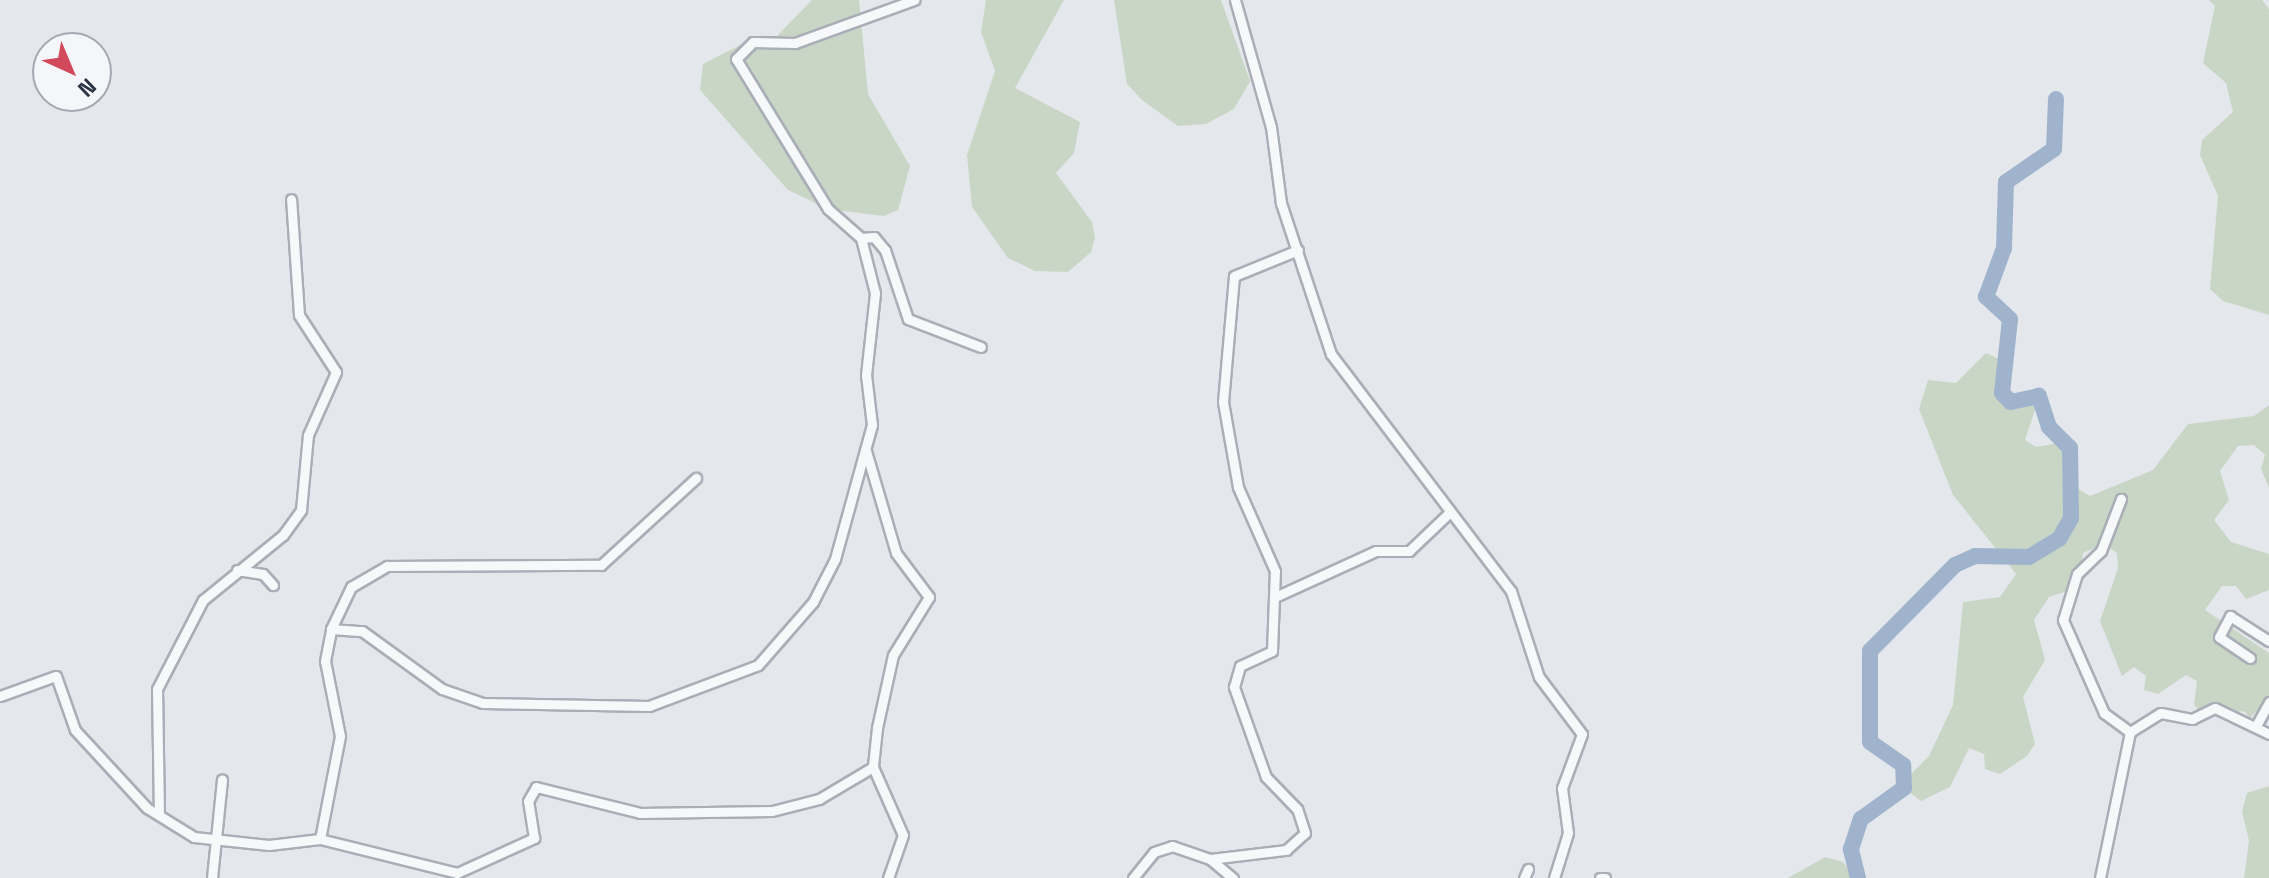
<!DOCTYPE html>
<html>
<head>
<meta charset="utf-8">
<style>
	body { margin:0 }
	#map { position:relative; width:2269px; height:878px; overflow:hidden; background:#e4e7ec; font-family:"Space Grotesk",sans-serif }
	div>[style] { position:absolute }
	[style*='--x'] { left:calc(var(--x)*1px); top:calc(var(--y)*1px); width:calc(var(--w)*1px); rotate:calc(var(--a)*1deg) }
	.green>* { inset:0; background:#c9d6c5 }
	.river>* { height:16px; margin:-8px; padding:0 8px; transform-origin:8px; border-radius:8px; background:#9fb4cc }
	.roads { filter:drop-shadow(2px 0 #a9aeb7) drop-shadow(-2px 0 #a9aeb7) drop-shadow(0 2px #a9aeb7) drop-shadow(0 -2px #a9aeb7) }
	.minor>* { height:9px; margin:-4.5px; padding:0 4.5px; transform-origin:4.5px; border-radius:4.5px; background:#f7f8fa }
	span { translate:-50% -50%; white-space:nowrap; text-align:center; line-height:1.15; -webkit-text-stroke:6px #f4f6f9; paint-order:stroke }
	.north { position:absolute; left:32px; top:32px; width:80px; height:80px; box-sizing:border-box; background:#f4f6f9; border:2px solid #a4a8b1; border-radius:50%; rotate:136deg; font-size:22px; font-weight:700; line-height:32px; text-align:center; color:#2b3445 }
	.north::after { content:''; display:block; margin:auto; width:28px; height:36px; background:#d1495b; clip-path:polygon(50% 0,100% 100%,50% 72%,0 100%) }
</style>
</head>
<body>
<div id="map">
	<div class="green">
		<div style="clip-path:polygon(812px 0,859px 0,868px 94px,910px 166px,898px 210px,884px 216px,828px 209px,788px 190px,700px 90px,703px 64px,746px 42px,777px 36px)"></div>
		<div style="clip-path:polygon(986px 0,1064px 0,1015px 88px,1080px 122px,1074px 153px,1056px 173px,1092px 222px,1095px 238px,1091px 252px,1068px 272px,1035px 271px,1008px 258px,972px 207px,967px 155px,995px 71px,981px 32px)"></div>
		<div style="clip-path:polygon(1114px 0,1221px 0,1250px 81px,1234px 109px,1206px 124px,1178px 126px,1142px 100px,1127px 84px)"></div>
		<div style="clip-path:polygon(2209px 0,2262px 0,2269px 9px,2269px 315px,2223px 301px,2210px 289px,2218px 196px,2200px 155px,2202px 140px,2233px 112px,2226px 83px,2203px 63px,2215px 6px)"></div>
		<div style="clip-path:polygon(1986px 353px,1999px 359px,1995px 387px,2011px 410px,2038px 401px,2025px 440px,2036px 447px,2063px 442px,2068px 483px,2090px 496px,2153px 470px,2188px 424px,2254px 416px,2269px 405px,2269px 488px,2261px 469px,2265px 455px,2254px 445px,2238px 446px,2220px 471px,2229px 500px,2214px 520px,2231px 542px,2269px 554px,2269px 590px,2246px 599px,2236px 586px,2222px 586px,2205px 610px,2269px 653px,2269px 697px,2250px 718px,2244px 711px,2204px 716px,2194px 705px,2197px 681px,2186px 675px,2158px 694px,2144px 690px,2146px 676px,2134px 667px,2122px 676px,2100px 621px,2118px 568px,2117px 553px,2104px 544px,2083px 553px,2080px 587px,2049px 597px,2034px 620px,2045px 660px,2023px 697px,2035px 744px,2027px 756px,2000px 774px,1985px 769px,1984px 754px,1969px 748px,1950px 787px,1921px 801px,1909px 792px,1909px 776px,1929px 756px,1953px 705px,1963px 602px,2000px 597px,2016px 574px,1953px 495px,1919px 409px,1928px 380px,1956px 383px)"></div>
		<div style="clip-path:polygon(2269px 786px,2269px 878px,2244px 878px,2249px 841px,2242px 811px,2247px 793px)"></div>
		<div style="clip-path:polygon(1825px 857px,1843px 862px,1854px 878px,1788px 878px)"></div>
	</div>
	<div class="river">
		<div style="--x:1858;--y:878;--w:30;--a:-104"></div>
		<div style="--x:1851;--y:849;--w:32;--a:-72"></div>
		<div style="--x:1861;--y:819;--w:53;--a:-35.8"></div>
		<div style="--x:1904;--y:788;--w:23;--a:-92"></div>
		<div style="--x:1903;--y:765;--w:40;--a:-145.1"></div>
		<div style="--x:1870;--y:742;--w:91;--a:-90"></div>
		<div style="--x:1870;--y:651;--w:121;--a:-45.3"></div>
		<div style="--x:1955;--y:565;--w:22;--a:-24"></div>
		<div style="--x:1975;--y:556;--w:54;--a:1.1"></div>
		<div style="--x:2029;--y:557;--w:35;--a:-31"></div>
		<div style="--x:2059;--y:539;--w:24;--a:-60"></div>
		<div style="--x:2071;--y:518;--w:70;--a:-90.8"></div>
		<div style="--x:2070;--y:448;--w:30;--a:-135"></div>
		<div style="--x:2049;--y:427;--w:33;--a:-108"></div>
		<div style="--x:2039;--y:396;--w:29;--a:168"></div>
		<div style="--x:2011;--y:402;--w:13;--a:-135"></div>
		<div style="--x:2002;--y:393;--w:74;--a:-83.8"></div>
		<div style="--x:2010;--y:319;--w:33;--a:-137"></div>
		<div style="--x:1986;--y:297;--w:52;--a:-69.8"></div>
		<div style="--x:2004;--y:248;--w:66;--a:-88.3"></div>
		<div style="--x:2006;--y:182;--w:58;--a:-34.5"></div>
		<div style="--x:2054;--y:149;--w:50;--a:-87.7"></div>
	</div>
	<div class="roads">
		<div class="minor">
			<div style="--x:1235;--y:0;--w:132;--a:74.2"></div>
			<div style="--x:1271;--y:127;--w:77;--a:82.5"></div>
			<div style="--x:1281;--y:203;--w:159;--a:71.7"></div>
			<div style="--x:1331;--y:354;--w:298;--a:52.8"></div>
			<div style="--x:1511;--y:591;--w:90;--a:72"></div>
			<div style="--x:1539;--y:677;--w:71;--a:53"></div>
			<div style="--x:1582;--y:734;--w:58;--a:110.3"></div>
			<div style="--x:1562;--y:788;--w:45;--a:82.4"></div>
			<div style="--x:1568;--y:833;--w:47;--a:107.3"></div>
			<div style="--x:861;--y:238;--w:13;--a:-4"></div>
			<div style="--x:874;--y:237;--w:17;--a:50"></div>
			<div style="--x:885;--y:250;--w:73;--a:71.6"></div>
			<div style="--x:908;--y:319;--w:78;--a:21"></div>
			<div style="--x:866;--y:451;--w:106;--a:73.6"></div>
			<div style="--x:896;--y:553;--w:55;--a:53.1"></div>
			<div style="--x:929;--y:597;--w:68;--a:121.8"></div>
			<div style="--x:893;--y:655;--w:75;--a:102.4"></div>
			<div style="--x:877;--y:728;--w:39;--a:96"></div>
			<div style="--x:873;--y:767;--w:74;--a:66.2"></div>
			<div style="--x:903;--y:835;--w:46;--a:109.2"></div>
			<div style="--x:237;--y:570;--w:26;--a:9"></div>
			<div style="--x:263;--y:574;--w:15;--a:48"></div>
			<div style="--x:1275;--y:597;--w:111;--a:-24.5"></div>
			<div style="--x:1376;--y:551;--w:33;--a:0"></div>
			<div style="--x:1409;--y:551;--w:54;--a:-43.5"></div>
			<div style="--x:331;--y:629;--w:47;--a:-64.5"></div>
			<div style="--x:351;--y:587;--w:42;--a:-30.3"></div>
			<div style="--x:387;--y:566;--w:214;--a:-0.3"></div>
			<div style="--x:601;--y:565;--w:129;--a:-42.5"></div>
			<div style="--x:2250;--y:658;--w:37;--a:-146"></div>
			<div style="--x:2219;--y:637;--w:24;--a:-62"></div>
			<div style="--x:2230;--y:616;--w:46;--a:32.7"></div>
			<div style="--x:0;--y:696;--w:59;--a:-19.7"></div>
			<div style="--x:56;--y:676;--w:57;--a:70.6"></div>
			<div style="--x:75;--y:730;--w:106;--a:47.3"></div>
			<div style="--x:147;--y:808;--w:55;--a:31.7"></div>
			<div style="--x:194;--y:837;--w:75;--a:6.1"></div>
			<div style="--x:269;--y:845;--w:51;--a:-6.7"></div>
			<div style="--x:320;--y:839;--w:105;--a:-79"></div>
			<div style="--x:340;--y:736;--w:76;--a:-101.3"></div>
			<div style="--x:325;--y:661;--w:33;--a:-79"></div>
			<div style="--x:331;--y:629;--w:31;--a:4"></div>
			<div style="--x:362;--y:631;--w:99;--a:35.9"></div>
			<div style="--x:442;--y:689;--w:43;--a:18.9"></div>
			<div style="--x:483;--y:703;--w:166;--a:1"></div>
			<div style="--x:649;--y:706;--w:116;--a:-20.6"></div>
			<div style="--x:758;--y:665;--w:84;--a:-48.9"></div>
			<div style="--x:813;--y:602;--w:48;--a:-62.9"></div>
			<div style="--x:835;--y:559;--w:139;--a:-74.6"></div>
			<div style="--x:872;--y:425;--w:50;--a:-96.8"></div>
			<div style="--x:866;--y:375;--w:82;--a:-83.7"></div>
			<div style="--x:875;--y:293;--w:57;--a:-104.3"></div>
			<div style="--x:861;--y:238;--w:44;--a:-138.7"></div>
			<div style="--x:828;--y:209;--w:176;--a:-121.5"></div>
			<div style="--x:736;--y:59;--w:24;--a:-45"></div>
			<div style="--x:753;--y:42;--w:42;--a:1.4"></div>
			<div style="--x:795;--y:43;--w:127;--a:-19.9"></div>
			<div style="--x:2257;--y:724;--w:25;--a:-61"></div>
			<div style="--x:2130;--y:732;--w:36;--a:-32"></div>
			<div style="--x:2161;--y:713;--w:32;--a:11"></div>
			<div style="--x:2192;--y:719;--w:25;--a:-26"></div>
			<div style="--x:2215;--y:708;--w:60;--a:25.7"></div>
			<div style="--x:159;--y:815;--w:126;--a:-90.9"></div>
			<div style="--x:157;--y:689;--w:100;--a:-62.7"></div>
			<div style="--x:203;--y:600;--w:103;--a:-39.1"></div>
			<div style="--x:283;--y:535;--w:31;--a:-54"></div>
			<div style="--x:301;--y:510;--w:75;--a:-84.7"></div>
			<div style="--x:308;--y:435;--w:69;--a:-66"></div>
			<div style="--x:336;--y:372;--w:68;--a:-123"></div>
			<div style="--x:299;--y:315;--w:116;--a:-93.9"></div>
			<div style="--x:320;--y:839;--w:141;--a:13.9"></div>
			<div style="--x:457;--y:873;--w:85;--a:-24.4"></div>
			<div style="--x:534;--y:838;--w:37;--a:-99"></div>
			<div style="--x:528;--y:801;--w:16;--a:-60"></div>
			<div style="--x:536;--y:787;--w:107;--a:14"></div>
			<div style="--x:640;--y:813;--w:132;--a:-0.9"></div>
			<div style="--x:772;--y:811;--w:49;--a:-14.3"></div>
			<div style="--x:819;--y:799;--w:63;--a:-30.7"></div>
			<div style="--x:1210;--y:859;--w:77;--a:-6.8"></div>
			<div style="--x:1286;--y:850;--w:25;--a:-42"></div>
			<div style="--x:1305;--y:833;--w:25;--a:-108"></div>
			<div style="--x:1297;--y:809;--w:45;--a:-134.1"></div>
			<div style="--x:1266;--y:777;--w:96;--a:-109.6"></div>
			<div style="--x:1234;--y:687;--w:22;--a:-74"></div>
			<div style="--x:1240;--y:666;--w:35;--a:-25"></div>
			<div style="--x:1272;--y:651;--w:80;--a:-87.9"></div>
			<div style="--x:1275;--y:571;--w:92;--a:-113.8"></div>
			<div style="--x:1238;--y:487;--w:86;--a:-100"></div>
			<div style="--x:1223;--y:402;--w:126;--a:-85"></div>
			<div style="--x:1234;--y:276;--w:69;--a:-22.1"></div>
			<div style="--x:212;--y:878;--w:99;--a:-84.2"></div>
			<div style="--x:1133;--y:878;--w:33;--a:-51"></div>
			<div style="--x:1154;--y:852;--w:19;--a:-18"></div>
			<div style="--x:1172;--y:846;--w:40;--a:18.9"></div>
			<div style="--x:1210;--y:859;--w:30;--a:40"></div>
			<div style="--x:1524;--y:878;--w:10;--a:-66"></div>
			<div style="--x:1600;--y:878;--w:5;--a:0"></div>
			<div style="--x:2100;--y:878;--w:149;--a:-78.4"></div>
			<div style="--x:2130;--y:732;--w:32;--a:-144"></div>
			<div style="--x:2104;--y:713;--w:102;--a:-113.8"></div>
			<div style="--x:2063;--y:620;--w:48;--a:-73.1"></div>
			<div style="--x:2077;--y:574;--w:33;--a:-44"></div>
			<div style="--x:2101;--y:551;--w:56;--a:-69"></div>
		</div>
	</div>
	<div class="north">N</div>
</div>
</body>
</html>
